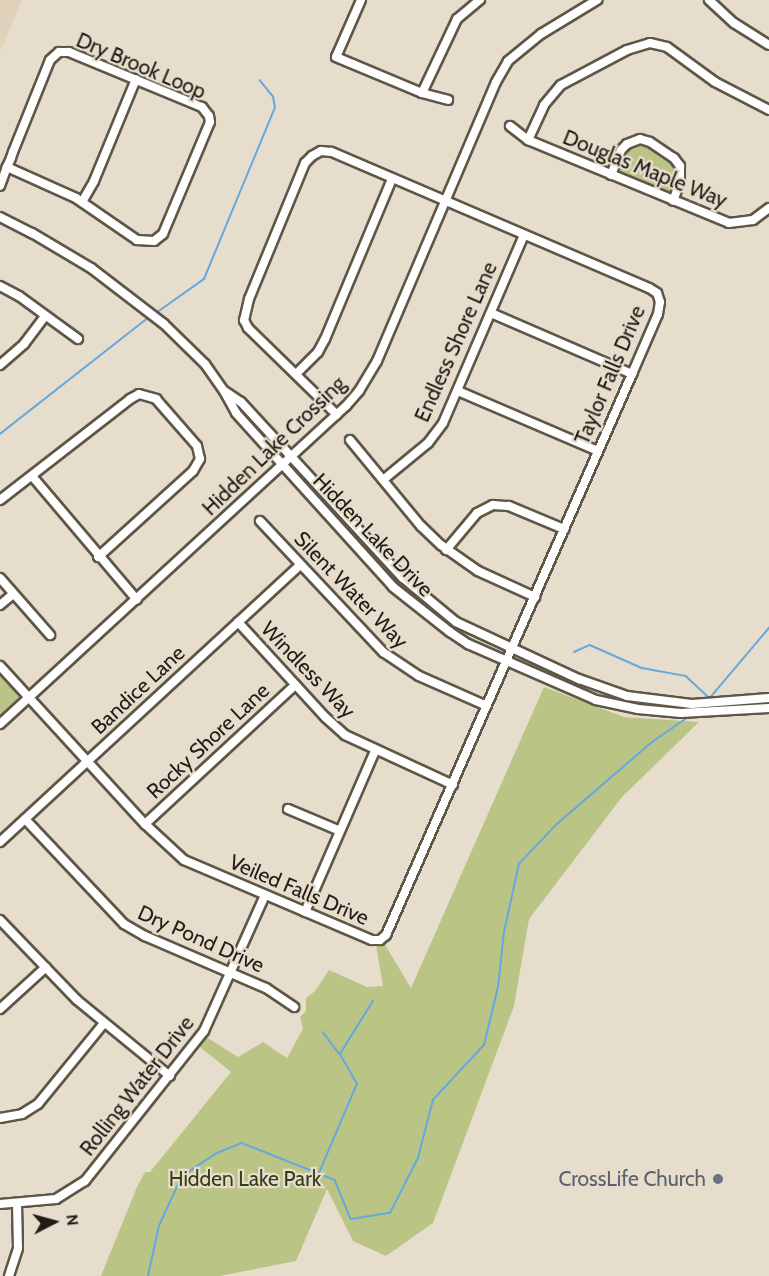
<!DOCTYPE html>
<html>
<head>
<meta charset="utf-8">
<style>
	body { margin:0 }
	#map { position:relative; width:769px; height:1276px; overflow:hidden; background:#e7ddcc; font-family:Cabin,sans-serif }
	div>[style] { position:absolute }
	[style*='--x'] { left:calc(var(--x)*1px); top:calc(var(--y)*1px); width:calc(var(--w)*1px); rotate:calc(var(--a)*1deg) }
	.built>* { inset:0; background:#e0d2bb }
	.green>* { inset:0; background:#bac585 }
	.stream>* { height:1.5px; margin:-0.75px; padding:0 0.75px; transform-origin:0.75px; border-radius:0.75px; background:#64a8df }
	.roads { filter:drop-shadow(2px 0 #5e5647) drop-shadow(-2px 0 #5e5647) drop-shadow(0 2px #5e5647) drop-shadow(0 -2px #5e5647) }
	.minor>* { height:8px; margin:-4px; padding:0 4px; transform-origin:4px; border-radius:4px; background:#fff }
	.dots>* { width:16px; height:16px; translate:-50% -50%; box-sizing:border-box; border:3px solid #e7ddcc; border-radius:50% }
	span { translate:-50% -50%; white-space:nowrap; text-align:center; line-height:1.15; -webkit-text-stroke:4.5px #e7ddcc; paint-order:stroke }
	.street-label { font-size:21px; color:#201c16 }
	.park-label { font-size:21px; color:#373c18 }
	.worship-label { font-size:21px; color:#5b616d }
	.right { translate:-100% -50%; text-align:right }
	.north { position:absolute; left:24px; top:1192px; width:60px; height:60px; -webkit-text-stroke:4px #e7ddcc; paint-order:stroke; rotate:84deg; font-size:16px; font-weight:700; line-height:24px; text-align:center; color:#201c16 }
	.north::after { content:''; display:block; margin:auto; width:21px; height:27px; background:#201c16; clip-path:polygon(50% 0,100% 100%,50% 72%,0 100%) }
</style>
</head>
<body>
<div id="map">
	<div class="built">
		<div style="clip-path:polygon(0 0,22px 0,0 52px)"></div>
	</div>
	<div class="green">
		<div style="clip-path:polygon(643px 143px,669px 161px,676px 169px,678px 178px,670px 194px,618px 173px,624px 153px,631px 146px)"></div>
		<div style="clip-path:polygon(0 674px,18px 693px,19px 700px,0 718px)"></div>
		<div style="clip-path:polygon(544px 687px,624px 717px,699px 722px,622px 797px,529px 919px,514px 1006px,433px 1223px,386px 1256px,353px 1241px,327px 1189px,296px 1261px,220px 1276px,101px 1276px,137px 1187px,145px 1172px,150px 1172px,231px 1072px,200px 1047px,206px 1037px,238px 1057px,263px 1042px,287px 1058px,303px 1029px,300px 1017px,306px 1011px,306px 998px,315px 991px,329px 970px,367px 987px,383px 986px,376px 945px,384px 943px,411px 988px)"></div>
	</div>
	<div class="stream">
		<div style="--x:156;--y:313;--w:59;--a:-35.3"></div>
		<div style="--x:204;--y:279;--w:185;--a:-67.5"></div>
		<div style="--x:275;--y:108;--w:11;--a:-100"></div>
		<div style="--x:273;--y:97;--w:21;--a:-129"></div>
		<div style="--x:0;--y:434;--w:189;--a:-38.1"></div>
		<div style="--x:574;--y:652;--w:17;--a:-24"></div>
		<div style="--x:590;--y:645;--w:57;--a:23.9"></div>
		<div style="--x:642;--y:668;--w:45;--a:10.3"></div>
		<div style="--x:686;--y:676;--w:33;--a:43"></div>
		<div style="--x:709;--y:699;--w:93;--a:-49.8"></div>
		<div style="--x:323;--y:1032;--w:26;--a:53"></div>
		<div style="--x:319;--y:1173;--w:97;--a:-66.9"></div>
		<div style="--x:357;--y:1084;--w:34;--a:-120"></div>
		<div style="--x:340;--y:1054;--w:62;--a:-58.1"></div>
		<div style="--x:148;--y:1276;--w:51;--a:-77.6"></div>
		<div style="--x:159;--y:1226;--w:55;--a:-65.3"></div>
		<div style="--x:182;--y:1176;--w:42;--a:-33.3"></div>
		<div style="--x:217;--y:1153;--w:27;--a:-22"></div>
		<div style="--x:242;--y:1143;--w:100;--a:21.7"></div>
		<div style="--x:335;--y:1180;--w:42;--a:67.7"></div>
		<div style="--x:351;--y:1219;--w:39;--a:-9"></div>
		<div style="--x:390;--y:1213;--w:62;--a:-63"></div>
		<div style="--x:418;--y:1158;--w:60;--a:-75.5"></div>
		<div style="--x:433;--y:1100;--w:75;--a:-47.2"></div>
		<div style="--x:484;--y:1045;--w:60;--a:-76.4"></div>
		<div style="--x:498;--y:987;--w:55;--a:-83.8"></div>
		<div style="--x:504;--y:932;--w:70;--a:-77.6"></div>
		<div style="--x:519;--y:864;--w:55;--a:-46.5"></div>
		<div style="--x:557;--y:824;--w:125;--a:-40.8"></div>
		<div style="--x:652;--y:742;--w:46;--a:-34.4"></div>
	</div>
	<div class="roads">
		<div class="minor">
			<div style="--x:361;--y:0;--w:62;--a:113.7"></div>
			<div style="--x:336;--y:57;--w:93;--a:22.7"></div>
			<div style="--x:422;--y:93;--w:27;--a:15"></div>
			<div style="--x:709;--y:0;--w:34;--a:43"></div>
			<div style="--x:734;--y:23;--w:41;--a:32.2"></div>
			<div style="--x:422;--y:93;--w:82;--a:-64.7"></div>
			<div style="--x:457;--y:19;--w:30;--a:-40"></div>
			<div style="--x:510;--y:126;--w:23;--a:38"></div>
			<div style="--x:528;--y:140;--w:217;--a:22.4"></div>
			<div style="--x:729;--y:223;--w:24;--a:-7"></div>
			<div style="--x:753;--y:220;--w:20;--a:-37"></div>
			<div style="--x:528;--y:140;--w:38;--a:-65"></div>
			<div style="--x:544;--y:105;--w:26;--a:-50"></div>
			<div style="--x:561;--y:85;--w:75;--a:-27.9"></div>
			<div style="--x:627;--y:50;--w:24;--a:-17"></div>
			<div style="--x:650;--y:43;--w:17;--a:13"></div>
			<div style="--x:667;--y:47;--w:59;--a:36.1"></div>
			<div style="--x:715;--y:82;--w:61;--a:27.4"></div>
			<div style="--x:611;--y:175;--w:27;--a:-68"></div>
			<div style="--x:621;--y:150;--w:8;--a:-45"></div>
			<div style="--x:627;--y:144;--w:14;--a:-21"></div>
			<div style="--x:640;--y:139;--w:10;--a:17"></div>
			<div style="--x:650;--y:142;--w:29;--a:34"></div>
			<div style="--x:674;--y:158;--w:10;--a:53"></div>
			<div style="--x:680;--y:166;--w:16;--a:90"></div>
			<div style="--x:680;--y:182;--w:20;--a:110"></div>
			<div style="--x:0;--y:186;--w:20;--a:-70"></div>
			<div style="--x:7;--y:167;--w:10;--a:-66"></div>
			<div style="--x:11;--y:158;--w:6;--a:-72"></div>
			<div style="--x:13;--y:152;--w:99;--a:-68.1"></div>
			<div style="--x:50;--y:60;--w:12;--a:-42"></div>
			<div style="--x:59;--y:52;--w:10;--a:0"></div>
			<div style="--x:69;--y:52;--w:144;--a:22.5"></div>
			<div style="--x:202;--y:107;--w:11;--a:52"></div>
			<div style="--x:209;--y:116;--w:6;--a:81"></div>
			<div style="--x:210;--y:122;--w:121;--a:112.8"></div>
			<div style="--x:163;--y:234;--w:11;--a:142"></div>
			<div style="--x:154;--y:241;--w:17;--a:-177"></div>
			<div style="--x:137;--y:240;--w:74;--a:-145.5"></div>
			<div style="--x:76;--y:198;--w:76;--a:-155.8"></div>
			<div style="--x:82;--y:202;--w:24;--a:-60"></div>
			<div style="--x:94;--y:181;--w:110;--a:-67.6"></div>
			<div style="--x:0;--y:217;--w:36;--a:27"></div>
			<div style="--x:32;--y:233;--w:69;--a:30.7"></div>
			<div style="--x:91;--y:268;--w:92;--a:37.5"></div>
			<div style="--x:164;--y:324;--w:57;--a:44.3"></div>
			<div style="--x:205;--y:364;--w:33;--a:55"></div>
			<div style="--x:224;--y:391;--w:25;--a:61"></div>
			<div style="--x:236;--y:413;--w:234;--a:47.9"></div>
			<div style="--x:393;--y:587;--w:73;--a:38.3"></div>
			<div style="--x:450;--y:632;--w:22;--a:34"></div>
			<div style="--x:468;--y:644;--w:140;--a:23.6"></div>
			<div style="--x:596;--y:700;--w:43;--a:12.1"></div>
			<div style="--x:638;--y:709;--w:43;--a:5.3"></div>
			<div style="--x:681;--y:713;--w:88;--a:-3.3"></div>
			<div style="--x:0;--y:286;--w:21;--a:28"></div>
			<div style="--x:19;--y:296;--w:73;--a:36.1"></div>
			<div style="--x:491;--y:313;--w:154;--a:23.4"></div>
			<div style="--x:0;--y:365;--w:32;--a:-41"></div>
			<div style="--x:24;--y:344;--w:35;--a:-53"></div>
			<div style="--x:296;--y:374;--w:31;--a:-45"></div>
			<div style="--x:318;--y:352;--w:15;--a:-62"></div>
			<div style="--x:325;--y:339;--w:173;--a:-67.3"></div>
			<div style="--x:458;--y:391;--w:152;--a:23.2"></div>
			<div style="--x:226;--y:392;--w:18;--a:34"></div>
			<div style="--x:241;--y:402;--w:239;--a:47.4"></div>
			<div style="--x:403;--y:578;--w:69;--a:39.7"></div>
			<div style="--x:456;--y:622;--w:136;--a:24.9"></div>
			<div style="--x:579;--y:679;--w:51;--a:19.5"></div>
			<div style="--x:627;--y:696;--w:65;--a:7"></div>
			<div style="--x:692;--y:704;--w:77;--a:-4.5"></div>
			<div style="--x:350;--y:440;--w:112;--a:50.5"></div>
			<div style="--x:421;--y:526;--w:28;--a:44"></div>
			<div style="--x:441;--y:545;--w:45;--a:35.1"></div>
			<div style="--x:478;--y:571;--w:63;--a:24.5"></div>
			<div style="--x:32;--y:476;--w:162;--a:49.7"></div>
			<div style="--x:383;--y:480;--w:58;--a:-39.4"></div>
			<div style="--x:428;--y:443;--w:25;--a:-53"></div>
			<div style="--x:443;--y:423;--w:205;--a:-66.7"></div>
			<div style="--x:0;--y:500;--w:165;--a:-37.8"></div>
			<div style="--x:130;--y:399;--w:10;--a:-29"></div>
			<div style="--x:139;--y:394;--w:18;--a:16"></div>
			<div style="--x:156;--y:399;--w:62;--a:48.9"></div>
			<div style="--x:197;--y:446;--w:13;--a:77"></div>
			<div style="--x:200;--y:459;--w:14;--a:120"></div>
			<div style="--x:193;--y:471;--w:128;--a:137.8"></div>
			<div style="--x:260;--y:521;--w:180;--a:46.8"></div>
			<div style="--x:383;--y:652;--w:43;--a:33.7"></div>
			<div style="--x:419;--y:676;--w:74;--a:23.8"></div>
			<div style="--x:446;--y:550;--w:48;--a:-50"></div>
			<div style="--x:477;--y:513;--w:18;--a:-27"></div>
			<div style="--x:493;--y:505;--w:16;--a:4"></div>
			<div style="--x:509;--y:506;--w:60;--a:22.7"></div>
			<div style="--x:0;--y:578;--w:76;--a:48.7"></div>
			<div style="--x:0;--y:605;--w:17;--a:-40"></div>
			<div style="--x:238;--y:622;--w:129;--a:47.5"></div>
			<div style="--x:325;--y:717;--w:27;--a:42"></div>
			<div style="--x:345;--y:735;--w:119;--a:24.8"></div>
			<div style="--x:0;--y:666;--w:214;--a:47.5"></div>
			<div style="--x:145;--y:824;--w:53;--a:42.7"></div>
			<div style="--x:184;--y:860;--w:204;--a:23.1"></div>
			<div style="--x:372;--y:940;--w:8;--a:0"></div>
			<div style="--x:380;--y:940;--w:8;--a:-40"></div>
			<div style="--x:386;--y:935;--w:613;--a:-66.32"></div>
			<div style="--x:632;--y:374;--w:65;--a:-66.6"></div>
			<div style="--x:658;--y:314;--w:12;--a:-81"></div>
			<div style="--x:660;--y:302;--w:9;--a:-108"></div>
			<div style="--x:657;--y:293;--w:9;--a:-148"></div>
			<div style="--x:649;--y:288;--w:346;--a:-156.8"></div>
			<div style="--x:331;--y:152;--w:10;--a:-174"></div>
			<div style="--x:321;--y:151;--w:10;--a:151"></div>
			<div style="--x:312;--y:156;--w:10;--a:135"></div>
			<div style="--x:305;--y:163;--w:147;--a:112.4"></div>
			<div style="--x:249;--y:299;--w:22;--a:103"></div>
			<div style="--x:244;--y:320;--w:9;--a:63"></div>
			<div style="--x:248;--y:328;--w:124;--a:44.3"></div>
			<div style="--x:0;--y:724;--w:470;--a:-42.6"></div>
			<div style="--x:346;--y:406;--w:20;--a:-49"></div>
			<div style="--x:359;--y:391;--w:35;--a:-59"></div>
			<div style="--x:377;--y:361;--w:303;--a:-66.9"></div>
			<div style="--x:496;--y:82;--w:24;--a:-60"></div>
			<div style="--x:508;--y:61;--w:43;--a:-39.3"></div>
			<div style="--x:541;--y:34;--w:66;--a:-31.3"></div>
			<div style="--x:288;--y:809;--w:56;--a:22.9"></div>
			<div style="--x:25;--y:819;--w:144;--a:46.7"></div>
			<div style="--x:124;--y:924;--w:24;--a:30"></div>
			<div style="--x:145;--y:936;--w:132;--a:23.3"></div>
			<div style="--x:266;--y:988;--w:34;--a:34"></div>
			<div style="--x:145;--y:824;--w:205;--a:-42.8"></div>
			<div style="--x:0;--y:842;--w:408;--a:-42.7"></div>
			<div style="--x:305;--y:912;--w:176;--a:-66.5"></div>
			<div style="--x:0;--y:920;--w:111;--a:46.1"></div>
			<div style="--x:77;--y:1000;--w:120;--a:39.3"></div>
			<div style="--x:0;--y:1009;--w:62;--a:-42.4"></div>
			<div style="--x:0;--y:1118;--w:22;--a:-10"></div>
			<div style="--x:22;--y:1114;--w:19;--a:-32"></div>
			<div style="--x:38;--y:1104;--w:104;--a:-50.8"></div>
			<div style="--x:0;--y:1204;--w:56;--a:-5.1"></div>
			<div style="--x:56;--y:1199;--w:34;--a:-32"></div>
			<div style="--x:85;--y:1181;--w:191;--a:-51.6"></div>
			<div style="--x:204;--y:1031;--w:149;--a:-65.8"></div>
			<div style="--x:9;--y:1276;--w:29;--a:-72"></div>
			<div style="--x:18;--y:1248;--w:45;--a:-91.3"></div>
		</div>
	</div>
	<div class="dots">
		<div style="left:718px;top:1179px;background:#6b7280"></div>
	</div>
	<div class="street-label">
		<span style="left:141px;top:66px;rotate:23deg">Dry Brook Loop</span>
		<span style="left:645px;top:169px;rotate:22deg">Douglas Maple Way</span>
		<span style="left:456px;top:342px;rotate:-66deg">Endless Shore Lane</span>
		<span style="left:610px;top:375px;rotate:-67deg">Taylor Falls Drive</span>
		<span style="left:274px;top:446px;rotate:-44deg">Hidden Lake Crossing</span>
		<span style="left:373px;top:535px;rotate:46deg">Hidden Lake Drive</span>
		<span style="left:351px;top:590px;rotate:46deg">Silent Water Way</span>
		<span style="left:308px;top:670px;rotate:46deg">Windless Way</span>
		<span style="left:138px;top:690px;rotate:-43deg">Bandice Lane</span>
		<span style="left:208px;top:741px;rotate:-43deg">Rocky Shore Lane</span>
		<span style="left:299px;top:890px;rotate:23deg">Veiled Falls Drive</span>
		<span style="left:201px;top:939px;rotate:24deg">Dry Pond Drive</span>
		<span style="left:137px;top:1086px;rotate:-52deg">Rolling Water Drive</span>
	</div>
	<div class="park-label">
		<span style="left:245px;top:1179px">Hidden Lake Park</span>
	</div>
	<div class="worship-label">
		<span class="right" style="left:706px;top:1179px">CrossLife Church</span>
	</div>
	<div class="north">N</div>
</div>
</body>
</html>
